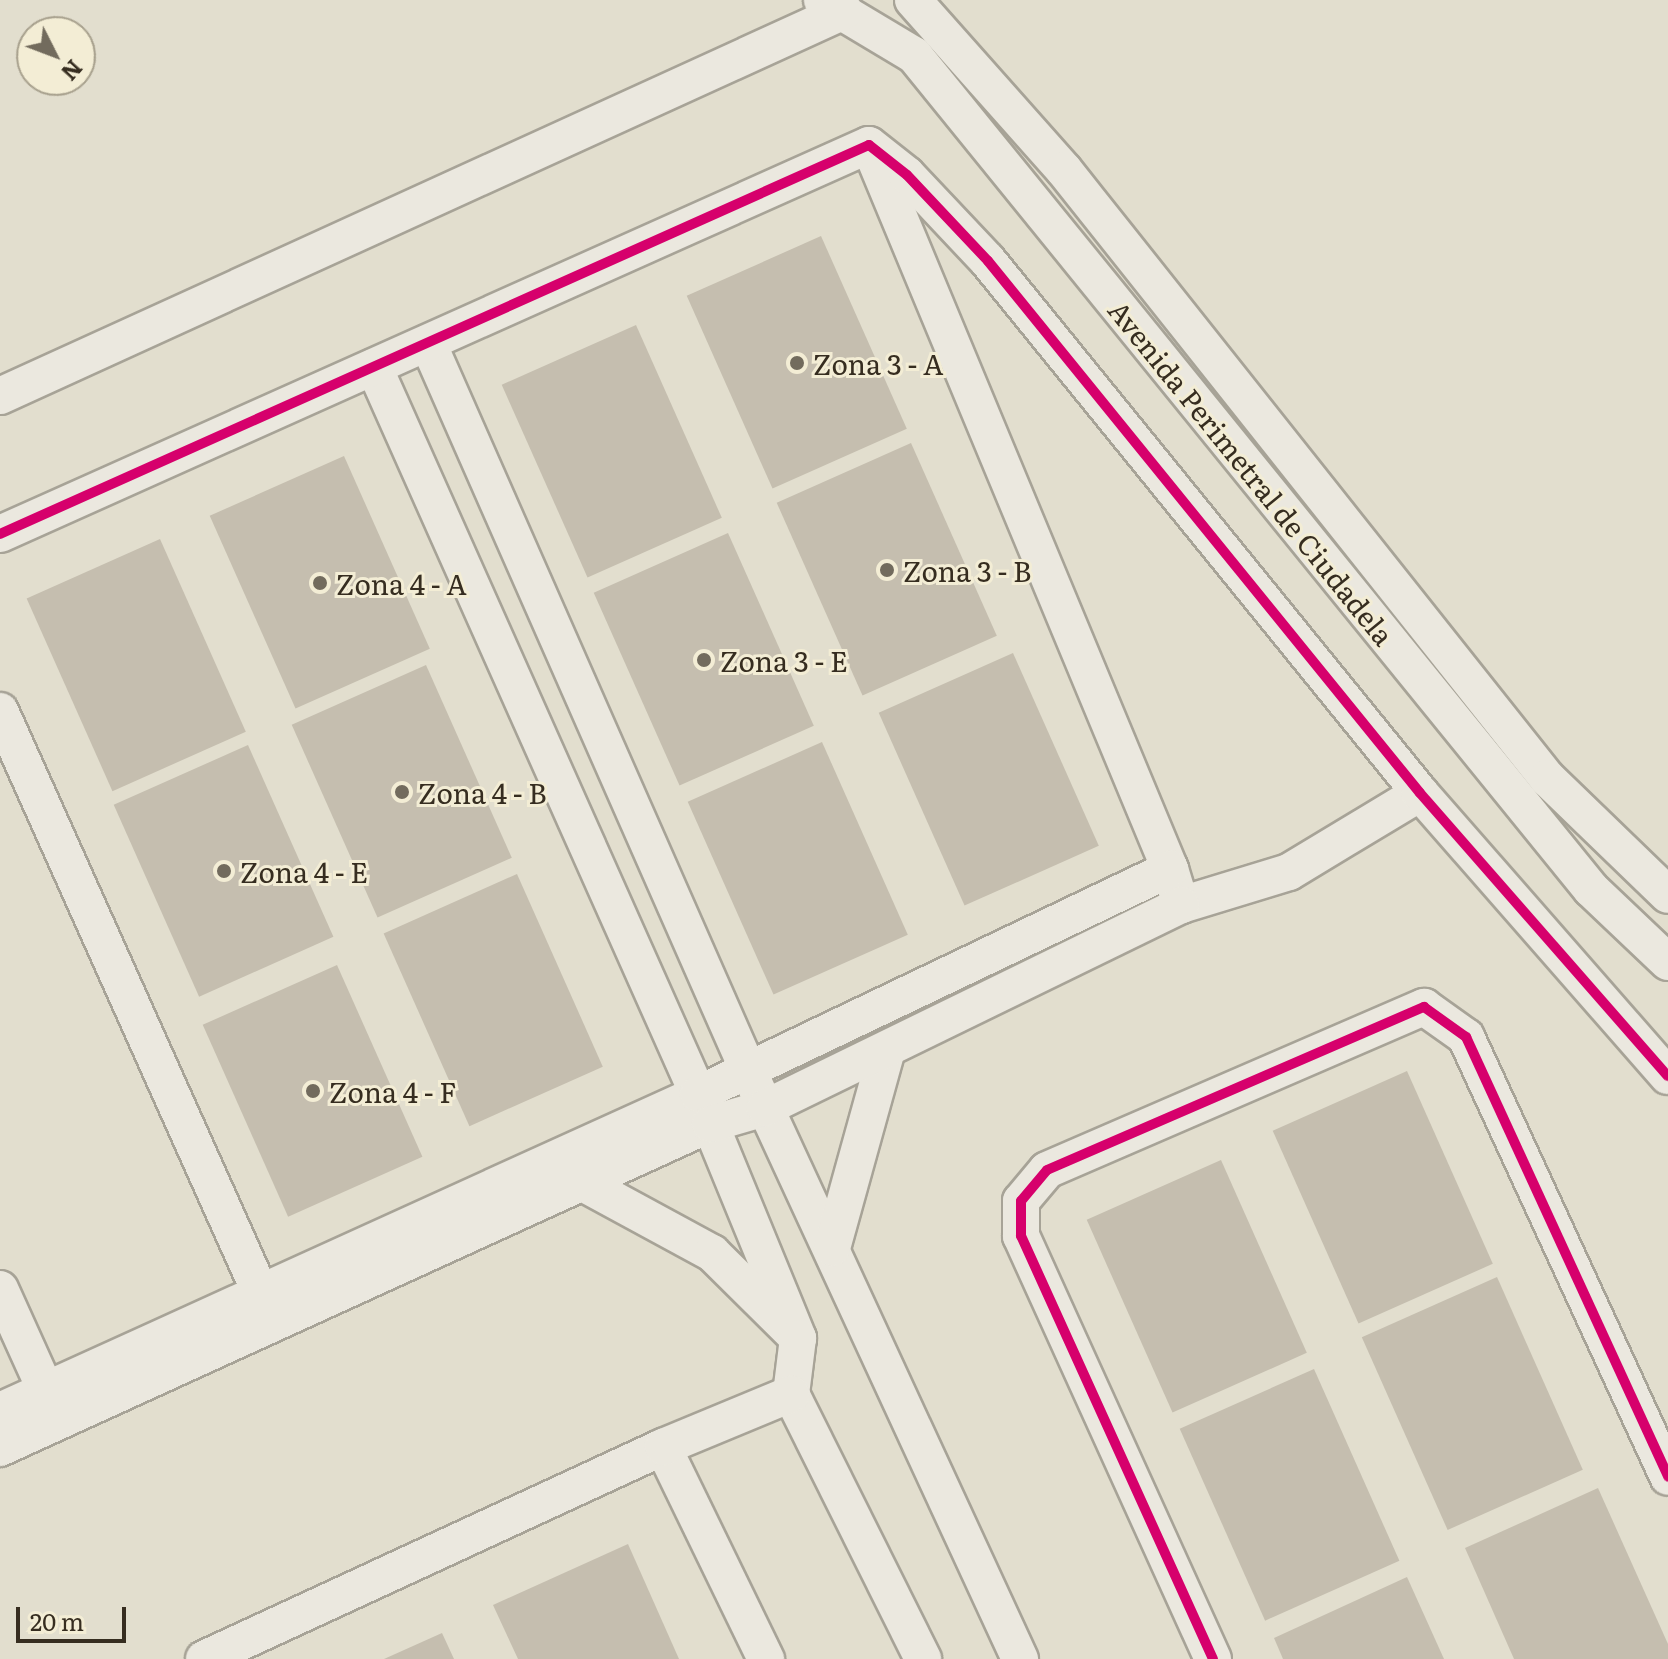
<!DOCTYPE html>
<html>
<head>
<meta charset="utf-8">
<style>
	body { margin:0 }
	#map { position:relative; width:1668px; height:1659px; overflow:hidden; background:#e2dece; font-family:Literata,serif }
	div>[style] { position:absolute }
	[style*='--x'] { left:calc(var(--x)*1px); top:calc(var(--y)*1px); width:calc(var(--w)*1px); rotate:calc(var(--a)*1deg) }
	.building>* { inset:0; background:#c5beaf; transform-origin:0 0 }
	.roads { filter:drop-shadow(2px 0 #a7a397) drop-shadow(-2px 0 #a7a397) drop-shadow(0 2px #a7a397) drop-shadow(0 -2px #a7a397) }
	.street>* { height:36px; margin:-18px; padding:0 18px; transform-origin:18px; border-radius:18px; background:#ebe8df }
	.cycleway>* { height:10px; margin:-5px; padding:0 5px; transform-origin:5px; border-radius:5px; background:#d6006c }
	.dots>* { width:22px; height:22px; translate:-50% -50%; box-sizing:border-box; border:4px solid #f3edd5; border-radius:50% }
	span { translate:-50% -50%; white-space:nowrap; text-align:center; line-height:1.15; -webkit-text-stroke:6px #f3edd5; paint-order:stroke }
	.poi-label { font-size:28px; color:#362d20 }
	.left { translate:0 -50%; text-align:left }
	.street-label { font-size:28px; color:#362d20 }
	.north { position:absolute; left:16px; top:16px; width:80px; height:80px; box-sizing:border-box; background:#f3edd5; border:2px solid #a7a08d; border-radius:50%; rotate:132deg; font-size:22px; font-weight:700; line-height:32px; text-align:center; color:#362d20 }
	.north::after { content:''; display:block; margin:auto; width:28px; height:36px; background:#726b5d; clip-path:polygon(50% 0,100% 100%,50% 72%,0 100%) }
	.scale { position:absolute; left:16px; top:1607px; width:110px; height:36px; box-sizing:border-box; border:4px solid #362d20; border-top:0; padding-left:10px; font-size:24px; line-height:28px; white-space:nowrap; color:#362d20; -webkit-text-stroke:6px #f3edd5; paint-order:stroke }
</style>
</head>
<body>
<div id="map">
	<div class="building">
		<div style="left:821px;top:236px;width:211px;height:147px;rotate:66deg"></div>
		<div style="left:636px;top:325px;width:211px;height:147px;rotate:66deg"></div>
		<div style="left:911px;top:443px;width:211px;height:147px;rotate:66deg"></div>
		<div style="left:344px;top:456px;width:211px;height:147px;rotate:66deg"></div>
		<div style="left:728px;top:533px;width:211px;height:147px;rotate:66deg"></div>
		<div style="left:160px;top:539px;width:211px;height:146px;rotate:66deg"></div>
		<div style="left:1013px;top:653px;width:211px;height:147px;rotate:66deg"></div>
		<div style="left:426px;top:665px;width:211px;height:147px;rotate:66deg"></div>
		<div style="left:822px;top:742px;width:211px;height:147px;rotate:66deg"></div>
		<div style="left:248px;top:745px;width:210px;height:147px;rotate:66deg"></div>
		<div style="left:517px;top:874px;width:211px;height:146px;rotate:66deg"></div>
		<div style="left:337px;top:965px;width:210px;height:147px;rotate:66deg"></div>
		<div style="left:1407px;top:1071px;width:211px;height:147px;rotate:66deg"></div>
		<div style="left:1221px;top:1160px;width:211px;height:147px;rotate:66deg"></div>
		<div style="left:1497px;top:1277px;width:211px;height:148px;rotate:66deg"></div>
		<div style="left:1314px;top:1369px;width:210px;height:147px;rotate:66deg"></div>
		<div style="clip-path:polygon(1598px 1488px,1668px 1644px,1668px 1659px,1514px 1659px,1465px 1548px)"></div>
		<div style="clip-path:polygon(628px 1544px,679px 1659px,518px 1659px,493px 1605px)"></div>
		<div style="clip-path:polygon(1407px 1577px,1444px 1659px,1283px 1659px,1274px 1638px)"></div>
		<div style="clip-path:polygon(442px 1633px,454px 1659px,384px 1659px)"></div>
	</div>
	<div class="roads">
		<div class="street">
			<div style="--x:822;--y:0;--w:107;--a:30.9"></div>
			<div style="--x:914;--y:55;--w:1074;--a:50.93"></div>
			<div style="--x:1591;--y:889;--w:106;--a:43.5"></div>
			<div style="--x:913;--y:0;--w:227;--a:48.4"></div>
			<div style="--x:1064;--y:170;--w:777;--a:51.54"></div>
			<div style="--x:1547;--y:778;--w:168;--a:44"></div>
			<div style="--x:870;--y:147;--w:782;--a:67.44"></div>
			<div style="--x:1170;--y:869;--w:38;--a:73"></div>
			<div style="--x:1181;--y:905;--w:113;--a:-17"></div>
			<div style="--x:1289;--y:872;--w:153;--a:-31.1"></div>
			<div style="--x:428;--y:343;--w:794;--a:66.24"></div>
			<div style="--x:748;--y:1070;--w:649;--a:65.21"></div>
			<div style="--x:374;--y:367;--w:796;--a:65.98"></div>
			<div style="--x:698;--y:1094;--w:264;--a:67.7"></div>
			<div style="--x:0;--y:396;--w:928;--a:-24.52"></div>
			<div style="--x:0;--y:534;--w:952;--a:-24.12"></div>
			<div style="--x:869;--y:145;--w:48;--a:38.3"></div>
			<div style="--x:907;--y:175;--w:118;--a:46.7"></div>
			<div style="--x:988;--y:261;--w:685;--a:50.92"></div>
			<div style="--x:1420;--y:793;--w:376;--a:48.8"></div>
			<div style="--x:0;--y:711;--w:639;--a:65.88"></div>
			<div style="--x:581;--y:1182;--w:149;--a:28.5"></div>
			<div style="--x:712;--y:1253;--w:121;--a:44.7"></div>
			<div style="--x:798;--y:1338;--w:56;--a:97.1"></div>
			<div style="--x:791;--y:1394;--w:296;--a:63.5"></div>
			<div style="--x:832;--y:1248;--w:205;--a:-74.5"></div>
			<div style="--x:0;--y:1289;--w:112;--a:65.7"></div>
			<div style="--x:0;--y:1411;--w:767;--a:-24.43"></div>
			<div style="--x:698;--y:1094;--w:523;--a:-25.49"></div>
			<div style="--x:663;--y:1447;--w:236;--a:64.1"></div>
			<div style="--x:0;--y:1448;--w:780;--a:-24.53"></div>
			<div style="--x:710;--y:1124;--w:57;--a:-16.2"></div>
			<div style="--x:765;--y:1108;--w:463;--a:-26"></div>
			<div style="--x:204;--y:1659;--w:506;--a:-24.79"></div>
			<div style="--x:663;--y:1447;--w:139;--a:-22.5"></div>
			<div style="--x:1213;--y:1659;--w:465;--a:-114.4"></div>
			<div style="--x:1021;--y:1236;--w:35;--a:-90"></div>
			<div style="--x:1021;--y:1201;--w:40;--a:-50"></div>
			<div style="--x:1047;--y:1170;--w:411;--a:-23.4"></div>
			<div style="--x:1424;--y:1007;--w:52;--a:35.5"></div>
			<div style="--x:1466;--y:1037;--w:484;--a:65.3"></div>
		</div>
	</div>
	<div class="cycleway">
		<div style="--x:0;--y:534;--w:952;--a:-24.12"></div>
		<div style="--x:869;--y:145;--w:48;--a:38.3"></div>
		<div style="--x:907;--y:175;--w:118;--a:46.7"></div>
		<div style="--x:988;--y:261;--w:685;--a:50.92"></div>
		<div style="--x:1420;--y:793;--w:376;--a:48.8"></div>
		<div style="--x:1213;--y:1659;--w:465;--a:-114.4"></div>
		<div style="--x:1021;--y:1236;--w:35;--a:-90"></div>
		<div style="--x:1021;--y:1201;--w:40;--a:-50"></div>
		<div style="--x:1047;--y:1170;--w:411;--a:-23.4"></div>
		<div style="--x:1424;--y:1007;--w:52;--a:35.5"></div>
		<div style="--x:1466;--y:1037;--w:484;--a:65.3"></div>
	</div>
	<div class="dots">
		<div style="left:797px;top:363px;background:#726b5d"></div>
		<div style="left:887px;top:570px;background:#726b5d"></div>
		<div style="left:320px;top:583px;background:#726b5d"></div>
		<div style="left:704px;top:660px;background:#726b5d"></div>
		<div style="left:402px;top:792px;background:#726b5d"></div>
		<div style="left:224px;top:871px;background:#726b5d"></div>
		<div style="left:313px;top:1091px;background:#726b5d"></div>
	</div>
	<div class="poi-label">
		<span class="left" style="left:813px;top:363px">Zona 3 - A</span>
		<span class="left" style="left:903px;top:570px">Zona 3 - B</span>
		<span class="left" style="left:336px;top:583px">Zona 4 - A</span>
		<span class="left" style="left:720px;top:660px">Zona 3 - E</span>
		<span class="left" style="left:418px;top:792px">Zona 4 - B</span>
		<span class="left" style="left:240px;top:871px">Zona 4 - E</span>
		<span class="left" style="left:329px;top:1091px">Zona 4 - F</span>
	</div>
	<div class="street-label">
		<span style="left:1252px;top:472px;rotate:51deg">Avenida Perimetral de Ciudadela</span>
	</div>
	<div class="north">N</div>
	<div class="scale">20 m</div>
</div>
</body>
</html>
